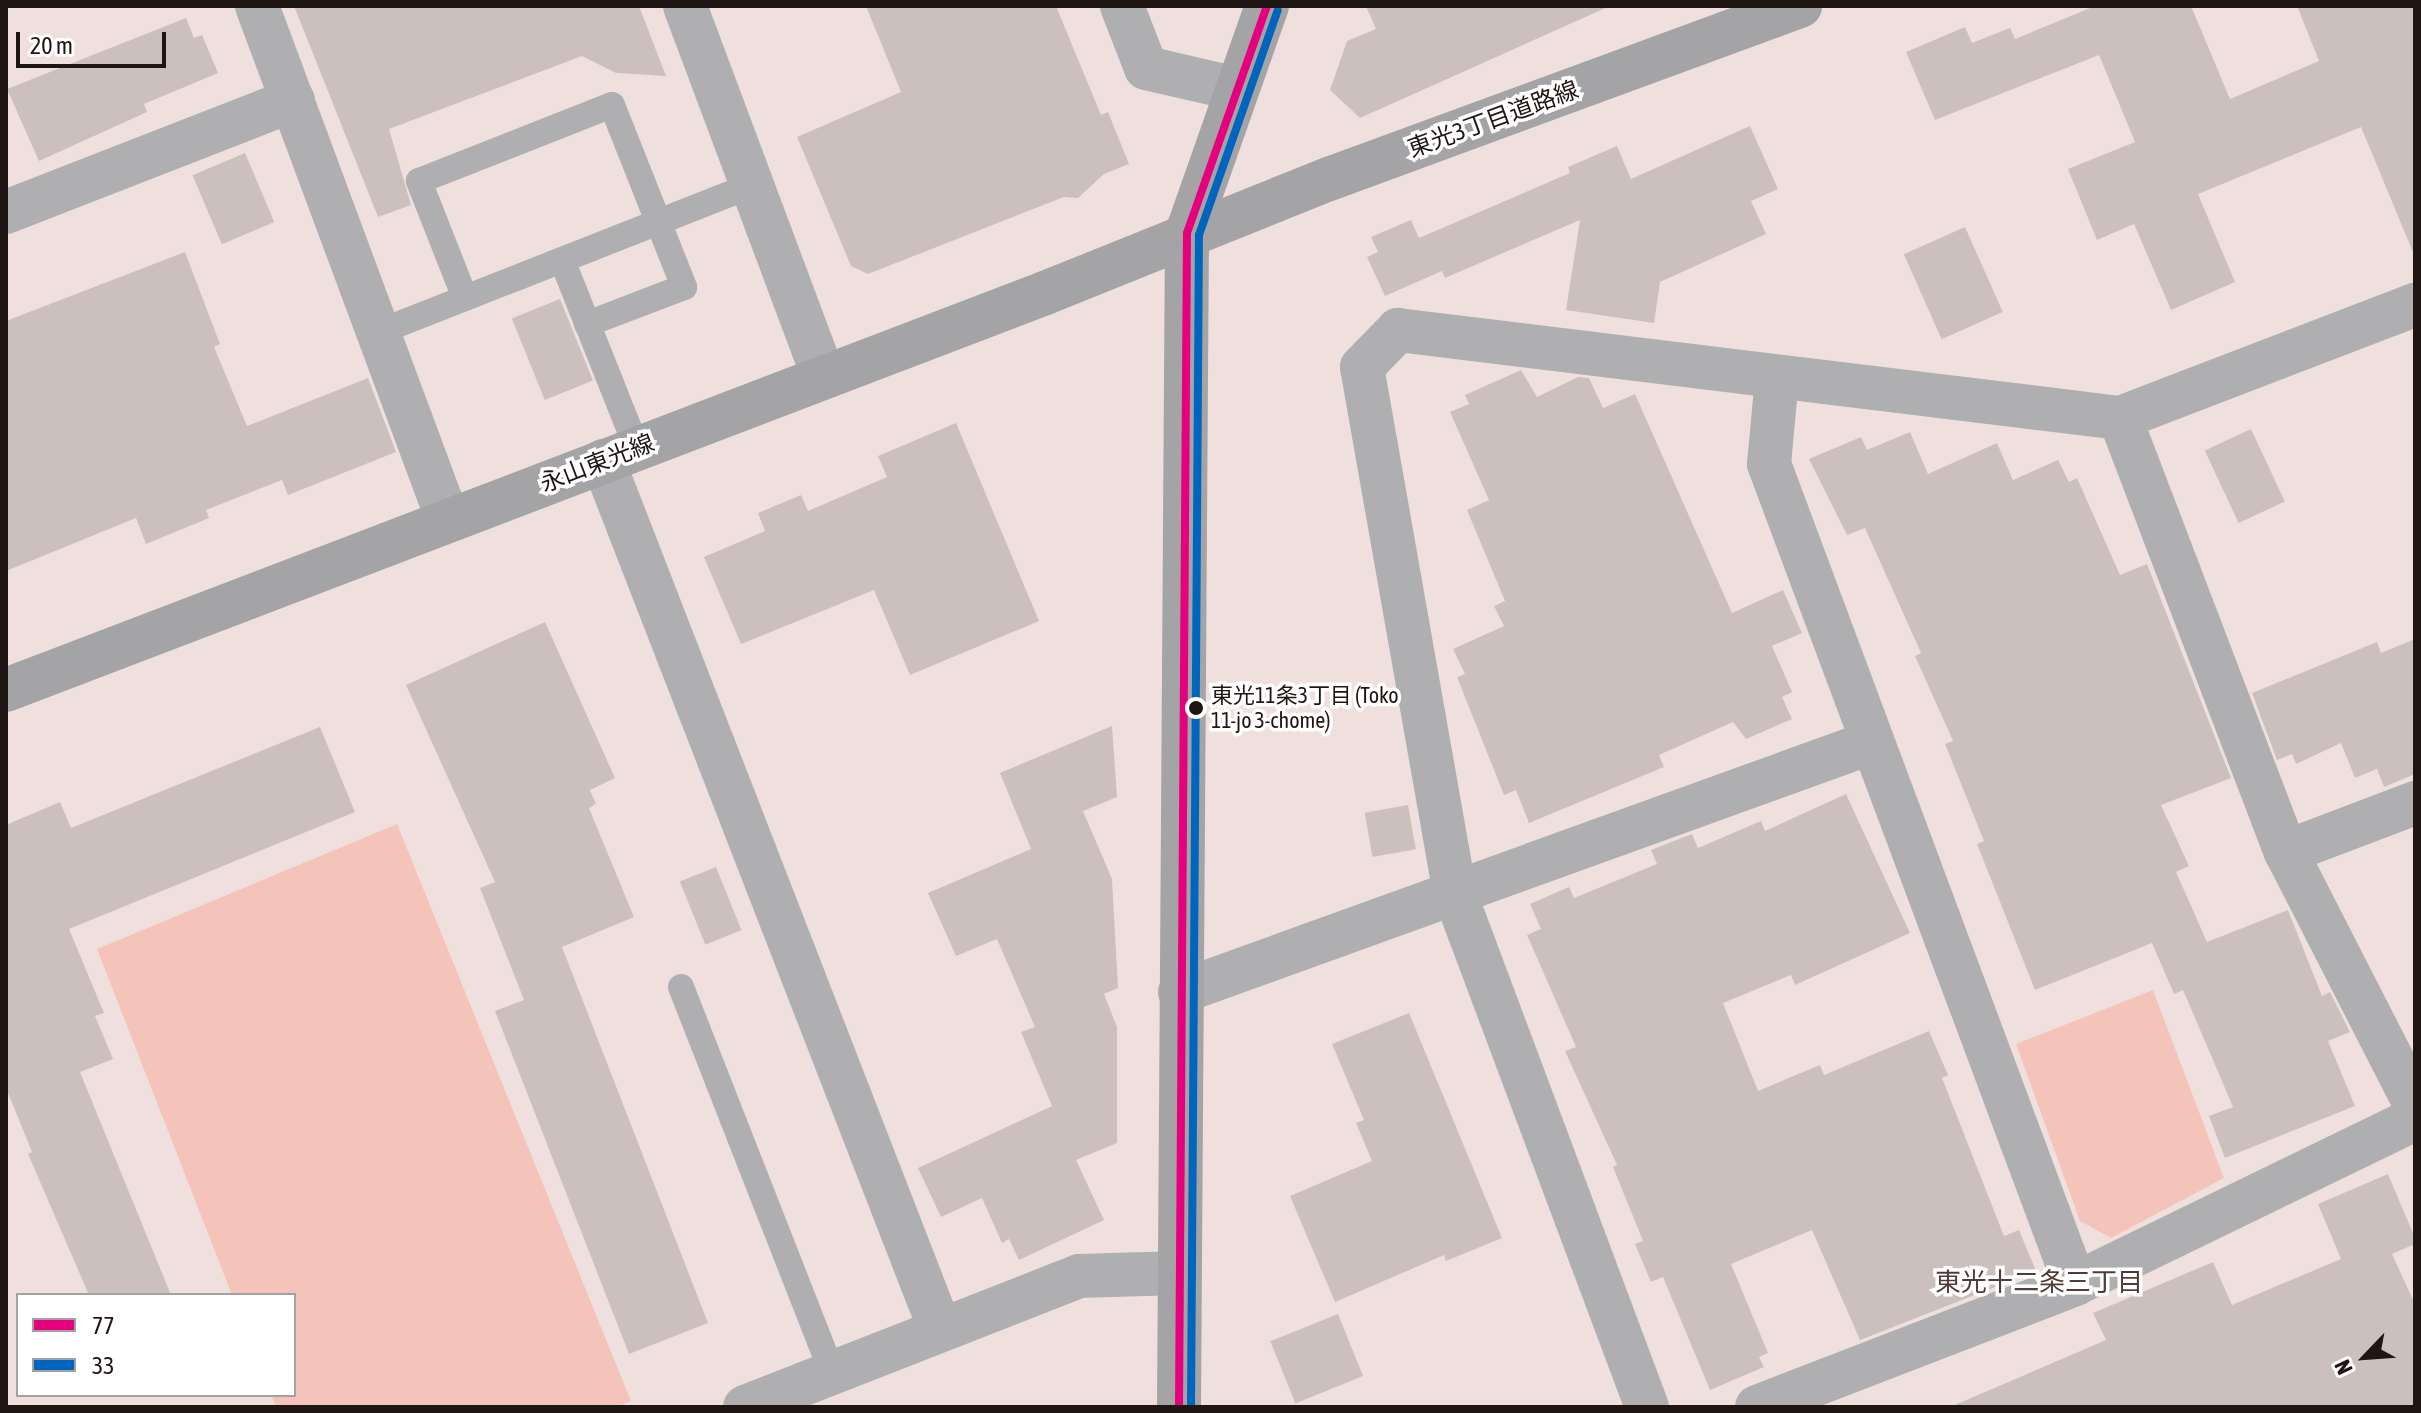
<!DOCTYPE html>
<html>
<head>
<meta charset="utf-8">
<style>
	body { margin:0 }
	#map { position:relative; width:2421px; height:1413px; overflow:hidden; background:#f0e0dd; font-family:"Asap Condensed","Noto Sans JP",sans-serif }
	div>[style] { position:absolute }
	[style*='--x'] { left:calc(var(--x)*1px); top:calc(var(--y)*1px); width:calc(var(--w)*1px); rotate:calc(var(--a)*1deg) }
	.green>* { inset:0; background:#f4c4bb }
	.building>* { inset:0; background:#ccc0be; transform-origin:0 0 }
	.lane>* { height:26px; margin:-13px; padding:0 13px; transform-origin:13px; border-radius:13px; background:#afafb1 }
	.street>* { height:44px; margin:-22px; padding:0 22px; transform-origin:22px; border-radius:22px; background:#afafb1 }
	.secondary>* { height:44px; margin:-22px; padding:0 22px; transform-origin:22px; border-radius:22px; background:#a4a4a7 }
	.bus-1>* { height:8px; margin:-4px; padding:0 4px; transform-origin:4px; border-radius:4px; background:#e5007d }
	.bus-2>* { height:8px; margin:-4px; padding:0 4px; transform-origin:4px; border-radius:4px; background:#0065bd }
	.dots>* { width:22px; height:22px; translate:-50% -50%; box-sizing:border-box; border:4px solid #fff; border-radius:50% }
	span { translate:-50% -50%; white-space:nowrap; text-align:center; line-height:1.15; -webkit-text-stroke:7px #fff; paint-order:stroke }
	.bus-label { font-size:22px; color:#1f1513 }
	.left { translate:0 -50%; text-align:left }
	.street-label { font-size:24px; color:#1f1513 }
	.neighbourhood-label { font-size:26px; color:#533c37 }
	.frame { position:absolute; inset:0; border:8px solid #1f1513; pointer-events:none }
	.legend { position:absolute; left:16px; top:1293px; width:280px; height:104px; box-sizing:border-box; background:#fff; border:2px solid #a5a1a1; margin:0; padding:10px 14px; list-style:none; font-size:24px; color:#1f1513 }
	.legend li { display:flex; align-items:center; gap:16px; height:40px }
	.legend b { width:40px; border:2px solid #a5a1a1 }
	.north { position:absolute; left:2325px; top:1317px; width:80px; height:80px; -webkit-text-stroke:6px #fff; paint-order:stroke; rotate:245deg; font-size:22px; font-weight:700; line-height:32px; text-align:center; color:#1f1513 }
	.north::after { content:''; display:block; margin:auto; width:28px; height:36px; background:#1f1513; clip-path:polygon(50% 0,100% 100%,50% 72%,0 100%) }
	.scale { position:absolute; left:16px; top:32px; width:150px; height:36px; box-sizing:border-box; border:4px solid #1f1513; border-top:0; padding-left:10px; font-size:24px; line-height:28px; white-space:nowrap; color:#1f1513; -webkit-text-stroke:6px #fff; paint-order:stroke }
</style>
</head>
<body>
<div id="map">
	<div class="green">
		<div style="clip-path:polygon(397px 824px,631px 1401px,617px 1407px,276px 1407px,271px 1395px,294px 1395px,294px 1295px,232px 1295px,97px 949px)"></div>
		<div style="clip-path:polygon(2153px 990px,2224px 1178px,2111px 1238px,2080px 1221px,2016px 1044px)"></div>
	</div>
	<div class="building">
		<div style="clip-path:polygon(294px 6px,639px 6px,666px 76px,616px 73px,582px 56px,389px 129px,411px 205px,378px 217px)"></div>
		<div style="clip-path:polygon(866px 6px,1056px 6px,1101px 115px,1108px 112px,1129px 164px,1104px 174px,1078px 198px,1064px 197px,868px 274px,851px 266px,797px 137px,901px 92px)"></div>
		<div style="clip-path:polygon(1366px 6px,1610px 6px,1360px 118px,1330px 90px,1347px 41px,1376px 29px)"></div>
		<div style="clip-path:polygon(2095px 6px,2191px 6px,2230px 99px,2319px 61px,2297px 6px,2415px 6px,2415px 257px,2361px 127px,2198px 194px,2235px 282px,2171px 310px,2134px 224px,2097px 240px,2068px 169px,2135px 142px,2099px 55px,1935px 120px,1906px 52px,1965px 27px,1972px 43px,2010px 28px,2015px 39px)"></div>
		<div style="clip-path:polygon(186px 18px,194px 38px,202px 35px,218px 73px,144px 104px,147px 112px,39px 161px,7px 89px)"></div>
		<div style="clip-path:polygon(1750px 126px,1778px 189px,1751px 201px,1766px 234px,1660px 282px,1654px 323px,1566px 310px,1580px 220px,1445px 278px,1442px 271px,1385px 296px,1367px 257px,1378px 252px,1371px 237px,1411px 220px,1419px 238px,1570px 173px,1568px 167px,1617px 146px,1631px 179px)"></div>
		<div style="left:245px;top:153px;width:75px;height:57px;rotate:67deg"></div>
		<div style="left:1965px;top:227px;width:93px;height:67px;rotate:66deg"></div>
		<div style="clip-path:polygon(185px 252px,220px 344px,214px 347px,247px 426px,368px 378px,396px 452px,288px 495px,282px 480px,206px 510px,209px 518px,146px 544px,136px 518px,6px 571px,6px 321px)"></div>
		<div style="left:560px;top:299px;width:88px;height:52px;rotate:68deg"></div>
		<div style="clip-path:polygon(1521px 370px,1537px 397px,1578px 377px,1589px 378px,1603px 408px,1635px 394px,1732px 613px,1783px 590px,1802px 633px,1772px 646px,1792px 692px,1782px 697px,1792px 719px,1746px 739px,1733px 722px,1659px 755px,1664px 767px,1529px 823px,1516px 790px,1504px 795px,1457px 677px,1465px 674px,1453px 649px,1504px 626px,1494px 606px,1505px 601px,1467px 510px,1489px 500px,1450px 412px,1469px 404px,1465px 395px)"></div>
		<div style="clip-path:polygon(956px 423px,1039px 621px,910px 675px,874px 590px,741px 644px,704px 557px,765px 531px,758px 513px,801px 495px,808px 511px,887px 477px,878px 456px)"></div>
		<div style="left:2251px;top:429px;width:80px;height:51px;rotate:65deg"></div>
		<div style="clip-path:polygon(1910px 432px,1928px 474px,1997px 443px,2013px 480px,2058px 460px,2069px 482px,2077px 478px,2120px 575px,2147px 564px,2231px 778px,2161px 805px,2189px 866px,2176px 872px,2207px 942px,2288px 910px,2322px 996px,2330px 992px,2350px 1032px,2328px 1041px,2355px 1106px,2225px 1158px,2209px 1116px,2233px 1107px,2183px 990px,2174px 994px,2152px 943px,2035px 990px,1977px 844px,1984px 841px,1945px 744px,1953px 741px,1915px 656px,1921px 653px,1865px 528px,1847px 535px,1809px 459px,1861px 437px,1867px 450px)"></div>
		<div style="clip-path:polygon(545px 622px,615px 778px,590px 790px,596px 804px,589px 808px,634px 917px,562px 947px,708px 1323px,629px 1354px,495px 1011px,524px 1000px,480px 888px,495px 882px,406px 685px)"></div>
		<div style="clip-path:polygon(2415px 639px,2415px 774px,2384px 787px,2377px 769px,2355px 778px,2341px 743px,2296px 764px,2292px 754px,2277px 760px,2252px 693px,2377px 642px,2381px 653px)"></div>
		<div style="clip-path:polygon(1112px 726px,1117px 797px,1083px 811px,1112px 879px,1118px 988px,1104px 994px,1117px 1027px,1117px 1143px,1076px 1160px,1104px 1220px,1019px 1260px,1009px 1239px,1002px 1243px,982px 1198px,941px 1217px,918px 1168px,1052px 1106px,1021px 1032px,1035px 1027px,997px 939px,956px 956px,928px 893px,1031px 849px,1000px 773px)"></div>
		<div style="clip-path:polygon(320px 727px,355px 812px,69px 929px,104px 1013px,95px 1016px,113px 1059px,80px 1072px,171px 1295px,89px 1295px,28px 1154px,32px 1152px,6px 1088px,6px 825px,60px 802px,71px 828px)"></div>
		<div style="clip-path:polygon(1846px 794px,1910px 933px,1795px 985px,1791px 975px,1723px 1003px,1758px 1091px,1820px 1065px,1824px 1075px,1929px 1031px,1948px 1075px,1942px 1078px,2004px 1236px,2019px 1230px,2036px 1271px,1860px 1340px,1812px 1230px,1731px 1264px,1768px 1353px,1759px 1357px,1764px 1367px,1710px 1390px,1663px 1277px,1651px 1282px,1635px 1244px,1643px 1241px,1613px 1167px,1617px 1165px,1565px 1051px,1576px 1047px,1527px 935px,1541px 929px,1530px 904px,1569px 887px,1574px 898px,1657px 864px,1651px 850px,1692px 834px,1698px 848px,1761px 821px,1765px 831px)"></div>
		<div style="left:1408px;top:805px;width:45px;height:44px;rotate:80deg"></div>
		<div style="left:716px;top:867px;width:68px;height:39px;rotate:68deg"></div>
		<div style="clip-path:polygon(1409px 1013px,1502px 1238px,1446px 1261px,1444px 1255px,1335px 1302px,1290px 1196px,1372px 1161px,1356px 1123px,1364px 1120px,1332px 1044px)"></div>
		<div style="clip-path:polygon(2388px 1174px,2415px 1238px,2415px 1244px,2392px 1254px,2415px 1304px,2415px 1407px,1950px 1407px,2106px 1340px,2093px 1313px,2213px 1262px,2232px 1305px,2341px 1259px,2318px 1204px)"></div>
		<div style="left:1338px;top:1314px;width:67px;height:73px;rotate:68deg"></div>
	</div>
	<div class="lane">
		<div style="--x:562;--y:260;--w:202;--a:68.3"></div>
		<div style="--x:465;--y:298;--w:126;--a:-111.5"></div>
		<div style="--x:419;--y:181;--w:207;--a:-21.5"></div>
		<div style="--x:612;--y:105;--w:196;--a:68.4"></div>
		<div style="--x:684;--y:287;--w:104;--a:159.1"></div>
		<div style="--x:379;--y:332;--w:401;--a:-21.5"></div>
		<div style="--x:681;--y:987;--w:414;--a:68.6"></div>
	</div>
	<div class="street">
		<div style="--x:257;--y:6;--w:548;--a:69.62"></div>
		<div style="--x:685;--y:6;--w:396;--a:69.5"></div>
		<div style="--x:1122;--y:6;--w:66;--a:68.8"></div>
		<div style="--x:1146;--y:68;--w:93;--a:13"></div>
		<div style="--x:6;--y:212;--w:308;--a:-21.3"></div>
		<div style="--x:1777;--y:378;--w:86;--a:95.3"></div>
		<div style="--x:1769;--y:464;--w:875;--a:69.54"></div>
		<div style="--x:2120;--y:418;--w:465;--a:69.1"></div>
		<div style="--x:2286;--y:852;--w:283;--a:62.9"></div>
		<div style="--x:603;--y:461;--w:931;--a:68.78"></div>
		<div style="--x:2286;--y:852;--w:138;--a:-20.8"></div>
		<div style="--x:1180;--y:992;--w:736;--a:-19.86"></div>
		<div style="--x:745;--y:1407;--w:359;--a:-21.4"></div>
		<div style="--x:1079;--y:1276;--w:100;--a:-1.7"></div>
		<div style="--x:1647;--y:1407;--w:548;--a:-110.52"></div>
		<div style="--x:1455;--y:894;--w:535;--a:-100.01"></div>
		<div style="--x:1362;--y:367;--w:52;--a:-45.8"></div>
		<div style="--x:1398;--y:330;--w:727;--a:6.95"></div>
		<div style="--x:2120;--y:418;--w:316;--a:-21"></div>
		<div style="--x:1757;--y:1407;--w:341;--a:-21.1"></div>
		<div style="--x:2075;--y:1284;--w:378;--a:-25.9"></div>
	</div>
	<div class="secondary">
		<div style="--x:6;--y:690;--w:1112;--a:-20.91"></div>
		<div style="--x:1045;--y:293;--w:306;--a:-21.9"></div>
		<div style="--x:1329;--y:179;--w:502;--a:-20.17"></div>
		<div style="--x:1179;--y:1407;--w:1174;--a:-89.61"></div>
		<div style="--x:1187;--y:233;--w:241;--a:-70.6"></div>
	</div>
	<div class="bus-1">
		<div style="--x:1179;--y:1407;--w:1174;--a:-89.61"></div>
		<div style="--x:1187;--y:233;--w:241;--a:-70.6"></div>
	</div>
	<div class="bus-2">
		<div style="--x:1191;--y:1407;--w:1172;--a:-89.61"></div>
		<div style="--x:1199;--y:235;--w:238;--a:-70.7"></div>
	</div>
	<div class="dots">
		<div style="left:1196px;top:708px;background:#1f1513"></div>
	</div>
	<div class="bus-label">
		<span class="left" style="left:1211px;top:708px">東光11条3丁目 (Toko<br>11-jo 3-chome)</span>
	</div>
	<div class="street-label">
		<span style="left:1493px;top:119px;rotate:-20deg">東光3丁目道路線</span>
		<span style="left:597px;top:463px;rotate:-21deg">永山東光線</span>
	</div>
	<div class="neighbourhood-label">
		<span style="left:2039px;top:1283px">東光十二条三丁目</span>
	</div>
	<div class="frame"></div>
	<ul class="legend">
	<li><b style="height:10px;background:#e5007d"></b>77</li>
	<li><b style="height:10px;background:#0065bd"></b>33</li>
	</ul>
	<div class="north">N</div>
	<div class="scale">20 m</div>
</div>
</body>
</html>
